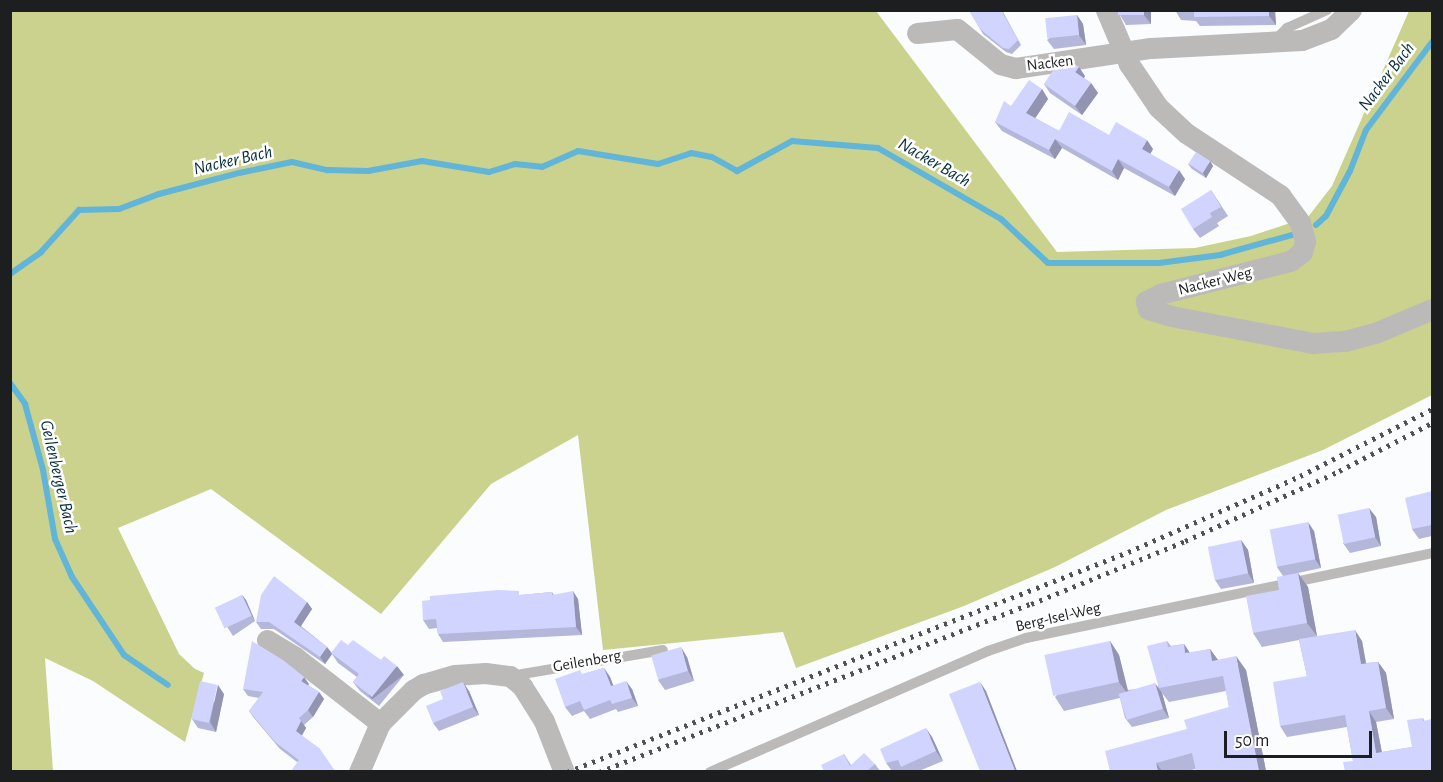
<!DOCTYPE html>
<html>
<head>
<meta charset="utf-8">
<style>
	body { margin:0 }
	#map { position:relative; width:1443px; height:782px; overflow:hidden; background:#fafcfe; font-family:"Alegreya Sans",sans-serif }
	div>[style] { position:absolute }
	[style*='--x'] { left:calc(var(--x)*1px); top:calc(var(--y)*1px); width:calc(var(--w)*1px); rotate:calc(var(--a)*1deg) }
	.green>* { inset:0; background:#cad28e }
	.stream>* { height:6px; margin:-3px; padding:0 3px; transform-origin:3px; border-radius:3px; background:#60b5d9 }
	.service>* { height:10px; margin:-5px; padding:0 5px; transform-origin:5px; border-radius:5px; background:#bcbab9 }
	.minor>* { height:21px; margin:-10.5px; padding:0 10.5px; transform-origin:10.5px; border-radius:10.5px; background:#bcbab9 }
	.rail>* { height:4.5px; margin-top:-2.25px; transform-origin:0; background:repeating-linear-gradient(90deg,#515254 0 3px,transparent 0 9px) }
	.wall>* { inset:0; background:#b4b6da }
	.shaded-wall>* { inset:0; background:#9294b2; transform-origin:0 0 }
	.building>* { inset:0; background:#d1d4fe; transform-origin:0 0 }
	span { translate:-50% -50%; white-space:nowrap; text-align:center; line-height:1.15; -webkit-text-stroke:5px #fff; paint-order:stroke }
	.street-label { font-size:16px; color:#1d1e20 }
	.water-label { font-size:18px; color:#052e3d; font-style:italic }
	.frame { position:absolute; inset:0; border:12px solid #1d1e20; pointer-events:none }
	.scale { position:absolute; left:1224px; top:731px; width:148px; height:27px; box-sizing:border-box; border:3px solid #1d1e20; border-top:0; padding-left:8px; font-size:18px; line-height:21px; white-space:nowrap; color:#1d1e20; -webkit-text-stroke:4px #fff; paint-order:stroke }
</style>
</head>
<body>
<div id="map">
	<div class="green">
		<div style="clip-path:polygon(10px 11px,876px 11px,1057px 252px,1195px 248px,1251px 236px,1308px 217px,1332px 186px,1409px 11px,1432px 11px,1432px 395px,1323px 450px,1166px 510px,1055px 567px,964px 606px,796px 668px,783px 632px,603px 650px,578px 435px,491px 484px,381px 614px,211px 489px,118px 528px,179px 654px,195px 669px,204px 673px,185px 742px,93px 681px,45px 658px,53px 771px,11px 771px)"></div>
	</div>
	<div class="stream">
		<div style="--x:1316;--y:225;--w:13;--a:-42"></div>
		<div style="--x:1326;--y:216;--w:51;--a:-61.9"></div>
		<div style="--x:1350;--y:171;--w:44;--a:-68.7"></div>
		<div style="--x:1366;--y:130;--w:110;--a:-53.1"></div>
		<div style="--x:10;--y:274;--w:38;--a:-35"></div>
		<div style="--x:41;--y:252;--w:57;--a:-47.9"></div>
		<div style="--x:79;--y:210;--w:40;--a:-1.4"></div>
		<div style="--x:119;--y:209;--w:43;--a:-20.6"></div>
		<div style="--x:159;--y:194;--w:83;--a:-14.7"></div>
		<div style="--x:239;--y:173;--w:54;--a:-11.7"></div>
		<div style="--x:292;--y:162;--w:37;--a:13"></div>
		<div style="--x:328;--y:170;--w:40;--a:1.4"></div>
		<div style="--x:368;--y:171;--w:55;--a:-10.5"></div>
		<div style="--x:422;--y:161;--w:68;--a:9.3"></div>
		<div style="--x:489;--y:172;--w:27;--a:-17"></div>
		<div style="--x:515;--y:164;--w:27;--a:6"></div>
		<div style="--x:542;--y:167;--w:39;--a:-24"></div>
		<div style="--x:578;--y:151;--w:81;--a:9.2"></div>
		<div style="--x:658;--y:164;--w:35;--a:-18"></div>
		<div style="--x:691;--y:153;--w:21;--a:11"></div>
		<div style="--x:712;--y:157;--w:29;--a:29"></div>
		<div style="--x:737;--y:171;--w:63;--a:-28.6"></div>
		<div style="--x:792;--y:141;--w:86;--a:4.7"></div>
		<div style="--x:878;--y:148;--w:142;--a:30"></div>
		<div style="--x:1001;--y:219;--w:64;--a:43.1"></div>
		<div style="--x:1048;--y:263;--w:111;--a:0"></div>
		<div style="--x:1159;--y:263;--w:62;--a:-7.5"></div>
		<div style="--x:1220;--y:255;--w:78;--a:-15.6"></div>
		<div style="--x:10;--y:383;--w:26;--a:54"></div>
		<div style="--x:25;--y:404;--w:68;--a:74.7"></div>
		<div style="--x:43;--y:470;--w:70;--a:80.1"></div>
		<div style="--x:55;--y:539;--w:42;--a:65.9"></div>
		<div style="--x:72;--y:577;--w:94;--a:56.3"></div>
		<div style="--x:124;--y:655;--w:53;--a:34.3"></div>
	</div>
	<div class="service">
		<div style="--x:1276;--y:39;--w:16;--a:-45"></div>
		<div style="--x:1287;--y:28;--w:44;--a:-24.2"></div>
		<div style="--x:511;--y:676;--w:154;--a:-9.7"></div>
		<div style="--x:710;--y:772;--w:303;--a:-23.5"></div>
		<div style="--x:988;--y:651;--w:40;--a:-18.9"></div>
		<div style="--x:1026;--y:638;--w:415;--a:-11.8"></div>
	</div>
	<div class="minor">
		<div style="--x:1106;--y:10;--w:59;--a:66.9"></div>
		<div style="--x:1129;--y:64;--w:52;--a:56"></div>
		<div style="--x:1158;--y:107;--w:38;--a:43"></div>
		<div style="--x:1186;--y:133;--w:113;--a:33.4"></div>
		<div style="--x:1280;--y:195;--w:34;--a:54"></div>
		<div style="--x:1300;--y:223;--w:19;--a:74"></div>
		<div style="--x:1305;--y:241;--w:11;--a:105"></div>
		<div style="--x:1302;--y:252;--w:15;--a:143"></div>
		<div style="--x:1290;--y:261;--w:134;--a:165.8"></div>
		<div style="--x:1160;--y:294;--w:16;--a:153"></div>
		<div style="--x:1146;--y:301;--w:8;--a:76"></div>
		<div style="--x:1148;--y:309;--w:24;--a:17"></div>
		<div style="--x:1171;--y:316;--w:145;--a:10.8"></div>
		<div style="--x:1313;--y:343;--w:32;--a:-4"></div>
		<div style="--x:1345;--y:341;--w:31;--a:-15"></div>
		<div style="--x:1375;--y:333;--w:62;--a:-22.8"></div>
		<div style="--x:917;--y:33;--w:40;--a:-5.7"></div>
		<div style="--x:957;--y:29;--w:55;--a:39.1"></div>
		<div style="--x:1000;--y:64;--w:16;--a:15"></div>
		<div style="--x:1015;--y:68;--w:137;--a:-8.4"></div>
		<div style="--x:1151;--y:48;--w:151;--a:-3"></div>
		<div style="--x:1302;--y:40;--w:31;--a:-21"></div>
		<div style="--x:1331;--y:29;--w:28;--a:-44"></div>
		<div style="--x:267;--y:640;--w:33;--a:31"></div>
		<div style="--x:295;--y:657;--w:108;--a:37.8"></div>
		<div style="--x:359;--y:772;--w:53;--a:-66.8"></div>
		<div style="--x:380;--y:723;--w:47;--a:-45"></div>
		<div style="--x:413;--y:690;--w:12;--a:-31"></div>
		<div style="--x:423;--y:684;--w:33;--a:-16"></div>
		<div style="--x:455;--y:675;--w:30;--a:-4"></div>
		<div style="--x:485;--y:673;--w:25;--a:7"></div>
		<div style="--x:510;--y:676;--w:16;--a:40"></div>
		<div style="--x:522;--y:686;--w:41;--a:57.8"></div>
		<div style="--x:544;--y:721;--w:55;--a:68.6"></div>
	</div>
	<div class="rail">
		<div style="--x:567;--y:772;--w:603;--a:-21.41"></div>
		<div style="--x:1128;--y:552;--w:188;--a:-23.8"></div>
		<div style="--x:1300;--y:476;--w:148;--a:-26.9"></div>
		<div style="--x:599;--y:772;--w:464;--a:-21.3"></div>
		<div style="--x:1031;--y:604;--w:166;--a:-22.2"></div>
		<div style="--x:1185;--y:541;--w:169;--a:-24.4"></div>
		<div style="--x:1339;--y:471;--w:105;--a:-27.3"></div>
	</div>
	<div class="wall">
		<div style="clip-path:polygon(969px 10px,1002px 10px,1021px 45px,1012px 54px,1006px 52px,983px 34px)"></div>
		<div style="clip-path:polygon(1151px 10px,1151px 24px,1126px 25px,1120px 15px)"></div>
		<div style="clip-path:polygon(1175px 10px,1275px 10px,1276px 25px,1200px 26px,1196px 21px,1181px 20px)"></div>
		<div style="clip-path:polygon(1077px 15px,1083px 24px,1086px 45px,1054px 49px,1047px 40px)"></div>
		<div style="clip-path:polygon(1085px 76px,1084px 78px,1091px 83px,1098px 93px,1082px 115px,1050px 93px,1044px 84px)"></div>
		<div style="clip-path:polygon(1042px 89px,1048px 99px,1035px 118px,1059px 131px,1109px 135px,1153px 149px,1150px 154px,1185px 179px,1175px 196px,1124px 168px,1118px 180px,1062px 148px,1055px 159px,1002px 131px,995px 122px,1011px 106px)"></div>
		<div style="clip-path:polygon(1210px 161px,1213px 166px,1206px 178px,1192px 169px,1188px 164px)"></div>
		<div style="clip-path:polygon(1211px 190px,1228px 216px,1217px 223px,1219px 226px,1200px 238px,1193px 229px)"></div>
		<div style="clip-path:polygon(1432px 491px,1432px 536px,1419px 539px,1412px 529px)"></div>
		<div style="clip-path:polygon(1376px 517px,1381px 546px,1350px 553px,1343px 543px)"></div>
		<div style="clip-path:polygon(1314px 531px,1321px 568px,1298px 573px,1308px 587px,1317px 636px,1362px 641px,1366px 663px,1378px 662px,1386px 673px,1394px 719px,1376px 722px,1382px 752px,1412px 747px,1423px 718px,1424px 720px,1432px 771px,1353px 761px,1347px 727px,1287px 737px,1280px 726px,1307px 676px,1299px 640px,1262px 647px,1253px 633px,1279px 590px,1283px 576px,1277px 567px)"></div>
		<div style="clip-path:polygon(1241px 540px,1248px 550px,1254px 583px,1221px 589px,1215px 580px)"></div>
		<div style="clip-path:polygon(552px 592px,554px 595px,578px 599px,582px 635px,443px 642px,438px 634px,437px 628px,429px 629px,423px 620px,521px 595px)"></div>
		<div style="clip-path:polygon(242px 595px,246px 600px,255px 621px,233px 636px,217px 611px)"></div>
		<div style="clip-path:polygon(307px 602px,312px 609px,301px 626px,327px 647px,332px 653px,348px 645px,381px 660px,404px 675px,379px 706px,360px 691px,353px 682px,357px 677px,338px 663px,332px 654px,325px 664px,274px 629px,261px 629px,256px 622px)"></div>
		<div style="clip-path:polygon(1110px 641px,1119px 655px,1128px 690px,1158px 687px,1167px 641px,1171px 646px,1184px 644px,1190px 653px,1210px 649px,1218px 660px,1246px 670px,1266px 771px,1196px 771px,1196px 769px,1186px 771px,1110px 771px,1187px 729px,1229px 707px,1226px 691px,1169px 702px,1162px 693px,1169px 718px,1132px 727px,1125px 718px,1120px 698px,1064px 711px,1055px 697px)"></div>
		<div style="clip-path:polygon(687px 657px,694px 681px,665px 690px,658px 680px)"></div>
		<div style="clip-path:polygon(604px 668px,610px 677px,613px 685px,632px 689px,638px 706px,618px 712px,616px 709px,590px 719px,584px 711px,572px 716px,565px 707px,583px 674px)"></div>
		<div style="clip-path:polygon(309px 684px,308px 685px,319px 692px,324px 699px,313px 717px,304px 725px,306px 728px,302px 736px,320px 749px,297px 762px,280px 749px,254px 718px,249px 711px,259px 698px,248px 696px,243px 689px)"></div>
		<div style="clip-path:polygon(469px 691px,479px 715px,439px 731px,433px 723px)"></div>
		<div style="clip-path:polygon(224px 694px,216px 732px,198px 728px,192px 719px)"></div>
		<div style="clip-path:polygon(932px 737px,943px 761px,919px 771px,904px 771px,903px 770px,897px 771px,892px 771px,886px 763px)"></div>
		<div style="clip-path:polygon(844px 754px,851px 765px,875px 764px,880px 771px,824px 771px)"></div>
	</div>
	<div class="shaded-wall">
		<div style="clip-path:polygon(1144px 10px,1151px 10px,1151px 24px,1144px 15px)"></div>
		<div style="clip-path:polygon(1269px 10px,1275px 10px,1276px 25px,1269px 16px)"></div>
		<div style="clip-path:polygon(1077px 15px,1083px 24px,1086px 45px,1079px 35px)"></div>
		<div style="clip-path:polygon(1079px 67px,1085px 76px,1082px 81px,1075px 72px)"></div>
		<div style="clip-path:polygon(1091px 83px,1098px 93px,1082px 115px,1075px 106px)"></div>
		<div style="clip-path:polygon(1042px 89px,1048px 99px,1032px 123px,1026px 113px)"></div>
		<div style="clip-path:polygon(1055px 139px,1062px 148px,1055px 159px,1049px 150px)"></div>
		<div style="clip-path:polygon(1147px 140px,1153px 149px,1148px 158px,1142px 149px)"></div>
		<div style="clip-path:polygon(1118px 159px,1124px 168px,1118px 180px,1112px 171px)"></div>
		<div style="clip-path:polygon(1210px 161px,1213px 166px,1206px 178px,1203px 173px)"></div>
		<div style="clip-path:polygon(1179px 170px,1185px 179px,1175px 196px,1169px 187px)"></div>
		<div style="clip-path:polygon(1369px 508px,1376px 517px,1381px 546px,1375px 537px)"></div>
		<div style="clip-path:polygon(1308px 522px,1314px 531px,1321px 568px,1315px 559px)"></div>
		<div style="clip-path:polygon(1241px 540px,1248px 550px,1254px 583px,1248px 573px)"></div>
		<div style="clip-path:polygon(1298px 573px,1308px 587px,1317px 636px,1307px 623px)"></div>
		<div style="clip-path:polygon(573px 591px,578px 599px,582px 635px,576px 627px)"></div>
		<div style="clip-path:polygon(242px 595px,246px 600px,255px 621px,252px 616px)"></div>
		<div style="clip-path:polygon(307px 602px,312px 609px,299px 629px,294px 622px)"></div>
		<div style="clip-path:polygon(1355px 630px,1362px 641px,1368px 675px,1361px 664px)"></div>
		<div style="clip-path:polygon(1110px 641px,1119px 655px,1129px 696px,1119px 682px)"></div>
		<div style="clip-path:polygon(1184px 644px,1193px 658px,1185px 653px)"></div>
		<div style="clip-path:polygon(327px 647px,332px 654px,325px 664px,320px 657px)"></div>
		<div style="clip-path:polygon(681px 647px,687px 657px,694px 681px,688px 671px)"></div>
		<div style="clip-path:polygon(1210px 649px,1220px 663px,1212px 661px)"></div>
		<div style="clip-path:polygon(1236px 656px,1246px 670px,1266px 771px,1259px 771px)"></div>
		<div style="clip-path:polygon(1378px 662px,1386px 673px,1394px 719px,1386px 708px)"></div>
		<div style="left:397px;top:666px;width:11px;height:40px;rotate:52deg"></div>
		<div style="clip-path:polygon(604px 668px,610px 677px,617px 695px,611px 686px)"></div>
		<div style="clip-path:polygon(304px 677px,309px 684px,306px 688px,301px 681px)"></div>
		<div style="clip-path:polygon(626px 681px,632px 689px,638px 706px,632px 698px)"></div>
		<div style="clip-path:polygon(463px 682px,469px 691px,479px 715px,473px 707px)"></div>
		<div style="clip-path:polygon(980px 682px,986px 691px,1017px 771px,1015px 771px)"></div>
		<div style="clip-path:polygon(1155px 683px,1162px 693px,1169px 718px,1163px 709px)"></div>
		<div style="clip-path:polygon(218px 685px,224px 694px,216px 732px,210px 722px)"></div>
		<div style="clip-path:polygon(319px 692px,324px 699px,313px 717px,308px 710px)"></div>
		<div style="clip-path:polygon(1369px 711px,1376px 722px,1384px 764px,1376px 753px)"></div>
		<div style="clip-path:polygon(301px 721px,306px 728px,300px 738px,296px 731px)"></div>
		<div style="clip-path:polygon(926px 728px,932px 737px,943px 761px,936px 751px)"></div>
		<div style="clip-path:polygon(1156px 763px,1162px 771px,1158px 771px)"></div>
	</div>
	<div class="building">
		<div style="clip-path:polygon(969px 10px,1001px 10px,1018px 40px,1009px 49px,1003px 48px,980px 29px)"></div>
		<div style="left:1118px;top:10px;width:26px;height:5px"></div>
		<div style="clip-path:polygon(1175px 10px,1269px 10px,1269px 16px,1194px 17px,1194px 12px,1175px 12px)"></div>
		<div style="left:1077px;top:15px;width:20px;height:32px;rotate:84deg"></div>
		<div style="clip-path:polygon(1072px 62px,1079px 67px,1075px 72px,1091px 83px,1075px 106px,1044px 84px,1057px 64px)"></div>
		<div style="clip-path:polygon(1029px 80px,1042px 89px,1026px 113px,1059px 131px,1069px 112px,1109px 135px,1116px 122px,1147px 140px,1142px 149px,1179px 170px,1169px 187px,1118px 159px,1112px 171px,1055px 139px,1049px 150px,995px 122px,1004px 101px,1011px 106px)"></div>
		<div style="left:1196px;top:152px;width:17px;height:14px;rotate:33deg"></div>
		<div style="clip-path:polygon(1211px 190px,1221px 207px,1210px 213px,1212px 217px,1193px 229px,1181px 209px)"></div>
		<div style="clip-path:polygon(1432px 491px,1432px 525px,1412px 529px,1405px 498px)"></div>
		<div style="left:1369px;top:508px;width:30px;height:32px;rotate:78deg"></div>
		<div style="left:1308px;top:522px;width:38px;height:39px;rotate:79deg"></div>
		<div style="left:1241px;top:540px;width:34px;height:34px;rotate:78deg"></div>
		<div style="clip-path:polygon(1298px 573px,1307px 623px,1253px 633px,1246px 596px,1279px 590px,1277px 577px)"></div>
		<div style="clip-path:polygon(274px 576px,307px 602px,294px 622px,327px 647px,320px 657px,269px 622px,256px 622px,261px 595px)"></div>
		<div style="clip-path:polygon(498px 590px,519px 591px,519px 595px,552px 592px,552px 595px,573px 591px,576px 627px,438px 634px,436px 619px,423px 620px,422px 601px,430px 600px,430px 596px)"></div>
		<div style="left:242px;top:595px;width:23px;height:30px;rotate:65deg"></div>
		<div style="clip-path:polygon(1355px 630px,1361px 664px,1378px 662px,1386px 708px,1369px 711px,1376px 753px,1412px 747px,1407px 720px,1423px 718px,1423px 721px,1432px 719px,1432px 771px,1345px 771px,1343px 762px,1353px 761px,1345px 715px,1280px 726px,1273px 682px,1307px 676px,1299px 639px)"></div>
		<div style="clip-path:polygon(341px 640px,348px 645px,353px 640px,381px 660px,384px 656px,397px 666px,372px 697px,353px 682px,359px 674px,331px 653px)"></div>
		<div style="clip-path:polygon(252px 641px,283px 660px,304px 677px,301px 681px,319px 692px,308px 710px,299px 718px,301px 721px,296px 731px,320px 749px,335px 771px,291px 771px,299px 760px,275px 742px,249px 711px,263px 692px,243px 689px)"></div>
		<div style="left:1110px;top:641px;width:42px;height:67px;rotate:78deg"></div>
		<div style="clip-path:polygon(1167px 641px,1168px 647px,1184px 644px,1185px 653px,1210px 649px,1212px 661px,1236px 656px,1259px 771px,1196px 771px,1192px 753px,1156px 763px,1158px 771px,1110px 771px,1105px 751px,1187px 729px,1184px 720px,1229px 707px,1223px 676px,1159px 688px,1147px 646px)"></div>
		<div style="left:681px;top:647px;width:25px;height:31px;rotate:74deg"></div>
		<div style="clip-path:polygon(604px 668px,611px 686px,626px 681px,632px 698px,612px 704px,610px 700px,584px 710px,580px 701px,565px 707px,555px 679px,580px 670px,582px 674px)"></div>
		<div style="left:200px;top:681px;width:18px;height:39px;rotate:13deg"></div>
		<div style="clip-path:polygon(463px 682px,473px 707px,433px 723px,426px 706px,443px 699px,440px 691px)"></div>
		<div style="clip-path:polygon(980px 682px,1015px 771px,980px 771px,949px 694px)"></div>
		<div style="left:1155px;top:683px;width:27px;height:38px;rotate:73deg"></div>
		<div style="clip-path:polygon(926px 728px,936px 751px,901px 767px,898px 760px,886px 763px,880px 749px)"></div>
		<div style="clip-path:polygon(864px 753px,875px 764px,867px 771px,824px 771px,821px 765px,844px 754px,850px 766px)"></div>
	</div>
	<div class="street-label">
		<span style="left:1050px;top:63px;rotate:-7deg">Nacken</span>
		<span style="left:1215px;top:281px;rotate:-14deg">Nacker Weg</span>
		<span style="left:1058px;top:617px;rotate:-13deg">Berg-Isel-Weg</span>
		<span style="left:587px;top:661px;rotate:-10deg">Geilenberg</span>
	</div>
	<div class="water-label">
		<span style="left:1387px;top:77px;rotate:-53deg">Nacker Bach</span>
		<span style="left:233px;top:161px;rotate:-13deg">Nacker Bach</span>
		<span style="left:934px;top:163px;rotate:30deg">Nacker Bach</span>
		<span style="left:58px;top:477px;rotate:77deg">Geilenberger Bach</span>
	</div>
	<div class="frame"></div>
	<div class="scale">50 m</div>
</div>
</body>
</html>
